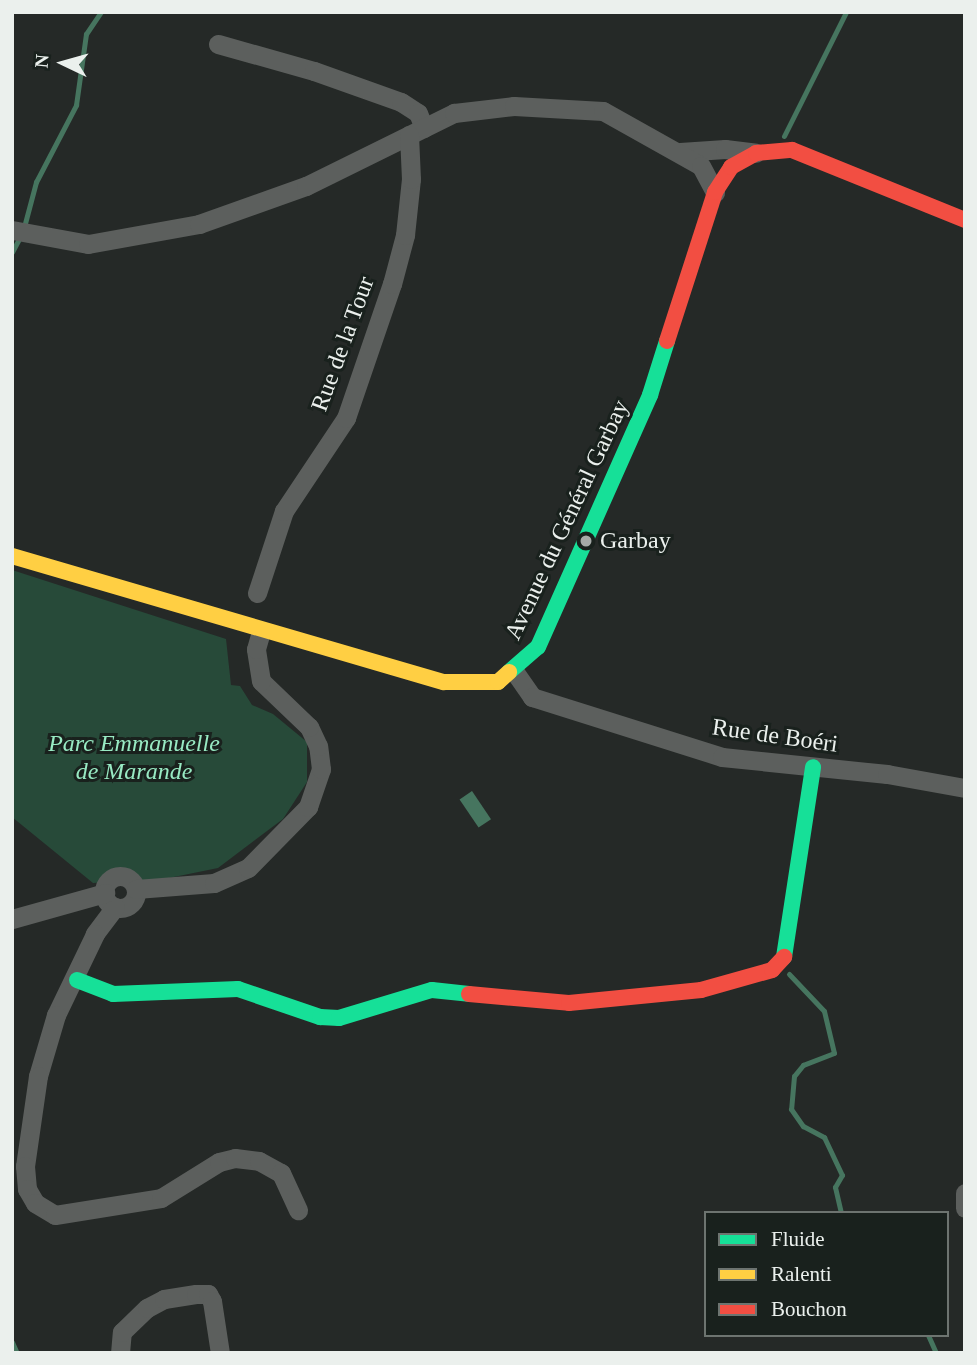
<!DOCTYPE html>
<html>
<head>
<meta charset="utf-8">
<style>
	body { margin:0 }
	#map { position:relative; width:977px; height:1365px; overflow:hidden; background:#252927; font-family:"Times New Roman",serif }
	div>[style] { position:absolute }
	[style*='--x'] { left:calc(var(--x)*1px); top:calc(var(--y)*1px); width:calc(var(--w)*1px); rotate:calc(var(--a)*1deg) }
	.green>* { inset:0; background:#274a39 }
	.water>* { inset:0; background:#46755f; transform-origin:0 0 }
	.stream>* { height:5px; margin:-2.5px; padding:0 2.5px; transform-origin:2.5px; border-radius:2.5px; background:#46755f }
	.street>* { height:19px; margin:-9.5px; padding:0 9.5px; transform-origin:9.5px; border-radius:9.5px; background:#5c5f5d }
	.street>.ring { margin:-9.5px; padding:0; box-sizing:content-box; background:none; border:19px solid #5c5f5d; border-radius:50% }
	.fast>* { height:16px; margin:-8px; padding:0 8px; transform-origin:8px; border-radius:8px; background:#16e098 }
	.slow>* { height:16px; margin:-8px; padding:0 8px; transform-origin:8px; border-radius:8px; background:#ffcf43 }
	.jam>* { height:16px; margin:-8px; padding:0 8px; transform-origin:8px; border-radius:8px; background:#f24e42 }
	.dots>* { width:19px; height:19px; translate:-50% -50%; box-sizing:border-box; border:4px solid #19211d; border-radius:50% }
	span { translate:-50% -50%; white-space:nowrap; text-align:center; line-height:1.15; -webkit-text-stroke:6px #19211d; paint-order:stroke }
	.street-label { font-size:24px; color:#ebf0ed }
	.poi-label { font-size:24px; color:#ebf0ed }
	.left { translate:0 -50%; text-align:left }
	.park-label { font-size:24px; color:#98eac3; font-style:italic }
	.frame { position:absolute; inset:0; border:14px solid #ebf0ed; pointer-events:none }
	.legend { position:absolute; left:704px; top:1211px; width:245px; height:126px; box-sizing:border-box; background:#19211d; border:2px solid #6d7470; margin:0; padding:9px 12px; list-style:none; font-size:21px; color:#ebf0ed }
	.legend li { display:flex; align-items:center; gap:14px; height:35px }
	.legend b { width:35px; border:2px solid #6d7470 }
	.north { position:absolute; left:28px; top:28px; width:70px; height:70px; -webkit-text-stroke:5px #19211d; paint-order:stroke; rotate:275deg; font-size:19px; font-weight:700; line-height:28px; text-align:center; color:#ebf0ed }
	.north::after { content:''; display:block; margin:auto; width:24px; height:32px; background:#ebf0ed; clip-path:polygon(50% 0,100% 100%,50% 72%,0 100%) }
</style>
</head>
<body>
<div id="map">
	<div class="green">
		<div style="clip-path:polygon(12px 570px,226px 639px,231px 685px,240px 686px,252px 705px,273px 714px,307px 742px,307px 782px,283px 819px,218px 868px,164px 879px,93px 883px,12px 817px)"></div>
	</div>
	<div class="water">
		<div style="left:472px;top:791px;width:34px;height:15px;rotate:56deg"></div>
	</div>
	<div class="stream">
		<div style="--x:784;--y:136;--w:139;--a:-63.4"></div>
		<div style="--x:24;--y:227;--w:47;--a:-75.1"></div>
		<div style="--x:36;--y:182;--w:87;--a:-62.5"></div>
		<div style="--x:76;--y:105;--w:72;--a:-82"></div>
		<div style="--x:86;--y:34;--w:27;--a:-56"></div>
		<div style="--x:12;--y:252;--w:17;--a:-62"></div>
		<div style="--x:789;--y:974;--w:51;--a:46.6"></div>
		<div style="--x:824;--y:1011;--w:43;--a:76.6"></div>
		<div style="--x:834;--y:1053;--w:33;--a:159"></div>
		<div style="--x:803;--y:1065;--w:14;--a:129"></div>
		<div style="--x:794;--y:1076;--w:33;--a:95"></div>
		<div style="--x:791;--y:1109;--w:21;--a:55"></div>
		<div style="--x:803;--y:1126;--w:24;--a:28"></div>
		<div style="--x:824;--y:1137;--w:42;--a:64.7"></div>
		<div style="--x:842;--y:1175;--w:14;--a:120"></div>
		<div style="--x:835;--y:1187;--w:27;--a:77"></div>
		<div style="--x:928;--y:1335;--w:20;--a:66"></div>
		<div style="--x:12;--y:1342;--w:12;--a:66"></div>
	</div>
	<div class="street">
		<div style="--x:218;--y:44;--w:100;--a:15.7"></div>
		<div style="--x:314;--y:71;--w:92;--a:19.6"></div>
		<div style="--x:401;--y:102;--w:20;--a:33"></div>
		<div style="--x:418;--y:113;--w:16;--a:68"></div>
		<div style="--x:680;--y:152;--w:45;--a:-3.8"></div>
		<div style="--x:725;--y:149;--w:31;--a:7"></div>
		<div style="--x:12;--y:230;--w:77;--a:10.4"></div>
		<div style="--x:88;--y:244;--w:113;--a:-10.2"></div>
		<div style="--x:199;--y:224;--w:114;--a:-19.6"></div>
		<div style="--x:306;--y:186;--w:165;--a:-26.3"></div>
		<div style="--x:454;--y:113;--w:60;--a:-6.7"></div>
		<div style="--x:514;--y:106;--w:89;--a:3.2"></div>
		<div style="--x:603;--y:111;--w:112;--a:29.3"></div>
		<div style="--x:701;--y:166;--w:30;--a:62"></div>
		<div style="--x:257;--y:593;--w:86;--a:-71.8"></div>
		<div style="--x:284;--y:511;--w:112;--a:-56.3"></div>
		<div style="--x:346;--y:418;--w:142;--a:-71.1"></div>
		<div style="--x:392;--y:284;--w:51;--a:-75.1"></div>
		<div style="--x:405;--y:235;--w:56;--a:-83.9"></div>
		<div style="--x:411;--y:179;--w:44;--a:-92.6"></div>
		<div style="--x:514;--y:671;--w:32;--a:55"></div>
		<div style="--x:532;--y:697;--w:199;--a:17.5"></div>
		<div style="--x:722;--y:757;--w:166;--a:5.9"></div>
		<div style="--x:887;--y:774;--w:79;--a:10.2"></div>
		<div class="ring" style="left:104px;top:876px;width:13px;height:13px"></div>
		<div style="--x:136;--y:889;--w:78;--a:-4.4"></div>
		<div style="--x:214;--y:883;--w:37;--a:-24"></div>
		<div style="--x:248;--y:868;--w:86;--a:-45.5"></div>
		<div style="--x:308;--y:807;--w:40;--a:-71.1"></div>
		<div style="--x:321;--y:769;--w:23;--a:-97"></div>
		<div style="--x:318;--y:746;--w:21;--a:-115"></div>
		<div style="--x:309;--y:727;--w:66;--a:-136.2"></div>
		<div style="--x:261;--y:681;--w:32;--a:-99"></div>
		<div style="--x:256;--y:649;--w:18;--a:-74"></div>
		<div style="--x:115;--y:907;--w:34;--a:127"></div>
		<div style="--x:95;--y:934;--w:90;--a:115.7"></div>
		<div style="--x:56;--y:1015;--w:64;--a:106.4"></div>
		<div style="--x:38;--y:1076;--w:91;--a:98.2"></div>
		<div style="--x:25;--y:1166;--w:23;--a:85"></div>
		<div style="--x:27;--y:1189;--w:16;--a:60"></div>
		<div style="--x:35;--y:1203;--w:23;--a:31"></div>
		<div style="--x:55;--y:1215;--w:107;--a:-9.1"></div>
		<div style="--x:161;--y:1198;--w:68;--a:-31.8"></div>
		<div style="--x:219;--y:1162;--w:16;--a:-14"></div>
		<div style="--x:235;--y:1158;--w:24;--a:7"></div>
		<div style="--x:259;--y:1161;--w:25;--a:29"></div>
		<div style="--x:281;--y:1173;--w:41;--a:65.3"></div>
		<div style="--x:12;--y:919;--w:97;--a:-15.6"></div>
		<div style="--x:965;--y:1193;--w:15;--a:90"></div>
		<div style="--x:120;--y:1353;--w:21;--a:-85"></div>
		<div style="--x:122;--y:1332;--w:35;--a:-44"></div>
		<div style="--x:147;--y:1308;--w:19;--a:-28"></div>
		<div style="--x:164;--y:1299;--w:32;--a:-9"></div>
		<div style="--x:196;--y:1294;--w:12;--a:0"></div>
		<div style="--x:208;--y:1294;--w:8;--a:60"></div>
		<div style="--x:212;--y:1301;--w:53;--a:81.3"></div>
	</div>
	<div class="fast">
		<div style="--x:509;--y:672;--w:38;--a:-41"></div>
		<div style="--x:538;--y:647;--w:276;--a:-66"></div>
		<div style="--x:650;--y:395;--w:57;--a:-72.5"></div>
		<div style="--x:784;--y:957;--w:192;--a:-81.3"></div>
		<div style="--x:77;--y:980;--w:39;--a:21"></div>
		<div style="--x:113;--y:994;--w:125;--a:-2.3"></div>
		<div style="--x:238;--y:989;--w:87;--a:18.9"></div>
		<div style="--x:320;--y:1017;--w:19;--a:3"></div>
		<div style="--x:339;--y:1018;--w:97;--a:-16.8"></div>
		<div style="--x:432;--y:990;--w:37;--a:6"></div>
	</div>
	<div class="slow">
		<div style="--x:12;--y:556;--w:450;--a:16.3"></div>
		<div style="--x:444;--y:682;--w:54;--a:0"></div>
		<div style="--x:498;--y:682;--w:15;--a:-42"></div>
	</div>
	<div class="jam">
		<div style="--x:667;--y:341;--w:157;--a:-72.1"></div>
		<div style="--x:715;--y:192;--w:30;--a:-57"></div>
		<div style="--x:731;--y:167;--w:29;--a:-29"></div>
		<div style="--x:756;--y:153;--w:36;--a:-5"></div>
		<div style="--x:792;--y:150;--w:187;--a:22"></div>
		<div style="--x:469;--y:994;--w:100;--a:5.1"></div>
		<div style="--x:569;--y:1003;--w:133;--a:-5.6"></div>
		<div style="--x:701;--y:990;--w:74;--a:-15.7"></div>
		<div style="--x:772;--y:970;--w:18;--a:-47"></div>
	</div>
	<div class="dots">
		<div style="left:586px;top:541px;background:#a6aaa8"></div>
	</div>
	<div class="street-label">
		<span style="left:343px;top:344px;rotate:-70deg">Rue de la Tour</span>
		<span style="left:567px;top:520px;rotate:-65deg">Avenue du Général Garbay</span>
		<span style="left:775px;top:736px;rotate:8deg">Rue de Boéri</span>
	</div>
	<div class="poi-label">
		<span class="left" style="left:600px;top:541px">Garbay</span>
	</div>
	<div class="park-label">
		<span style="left:134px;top:758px">Parc Emmanuelle<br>de Marande</span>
	</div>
	<div class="frame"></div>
	<ul class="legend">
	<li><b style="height:9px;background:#16e098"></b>Fluide</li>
	<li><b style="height:9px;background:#ffcf43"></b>Ralenti</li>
	<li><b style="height:9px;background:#f24e42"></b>Bouchon</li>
	</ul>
	<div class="north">N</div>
</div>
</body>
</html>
